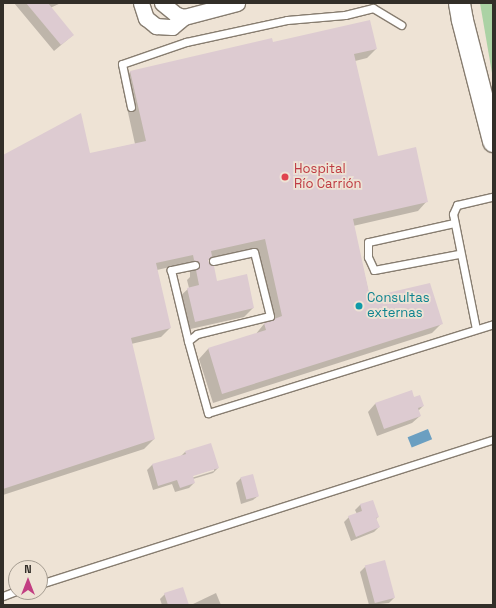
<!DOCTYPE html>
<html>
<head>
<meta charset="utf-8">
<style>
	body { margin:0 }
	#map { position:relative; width:496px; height:608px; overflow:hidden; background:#eee3d5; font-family:"Space Grotesk",sans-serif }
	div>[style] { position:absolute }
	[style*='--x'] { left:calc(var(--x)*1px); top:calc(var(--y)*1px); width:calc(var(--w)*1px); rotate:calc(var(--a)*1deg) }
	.green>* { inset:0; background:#abd2a4 }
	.water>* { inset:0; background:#6b9fc1; transform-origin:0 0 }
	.shadow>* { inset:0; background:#0003 }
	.building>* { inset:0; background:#ddcbd1; transform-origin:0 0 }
	.roads { filter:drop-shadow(1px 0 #877d70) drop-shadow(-1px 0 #877d70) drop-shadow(0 1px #877d70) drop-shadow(0 -1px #877d70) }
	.service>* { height:7px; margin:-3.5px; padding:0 3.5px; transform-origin:3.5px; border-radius:3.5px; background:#fff }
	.minor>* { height:15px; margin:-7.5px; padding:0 7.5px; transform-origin:7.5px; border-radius:7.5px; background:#fff }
	.secondary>* { height:21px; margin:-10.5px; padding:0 10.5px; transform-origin:10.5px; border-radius:10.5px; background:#fff }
	.dots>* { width:11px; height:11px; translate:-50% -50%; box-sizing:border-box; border:2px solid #eee3d5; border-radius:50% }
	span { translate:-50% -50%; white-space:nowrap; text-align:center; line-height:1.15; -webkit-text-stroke:3.5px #eee3d5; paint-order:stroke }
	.health-label { font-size:13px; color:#be3a42 }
	.left { translate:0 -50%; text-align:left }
	.culture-label { font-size:13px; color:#0d838f }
	.frame { position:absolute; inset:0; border:4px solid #322e28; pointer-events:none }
	.north { position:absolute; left:8px; top:560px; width:40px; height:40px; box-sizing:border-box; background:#eee3d5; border:1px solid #a39b90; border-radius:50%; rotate:0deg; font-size:11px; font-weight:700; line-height:16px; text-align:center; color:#322e28 }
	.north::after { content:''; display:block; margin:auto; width:14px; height:18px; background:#c23e82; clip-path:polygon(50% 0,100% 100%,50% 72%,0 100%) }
</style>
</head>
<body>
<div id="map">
	<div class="green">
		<div style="clip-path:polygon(480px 3px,493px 3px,493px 79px)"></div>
	</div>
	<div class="water">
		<div style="left:428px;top:429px;width:11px;height:22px;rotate:68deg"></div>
	</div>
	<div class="shadow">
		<div style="clip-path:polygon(14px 3px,61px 3px,50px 8px,73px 35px,54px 51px)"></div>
		<div style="clip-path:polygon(272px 43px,376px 49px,367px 58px,355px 61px,377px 157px,427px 201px,418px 211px,353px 226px,370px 298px,442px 323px,432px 333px,213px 403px,199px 359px,208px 349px,255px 335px,264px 324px,272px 321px,255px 248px,207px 260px,216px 282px,253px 308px,244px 317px,186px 330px,178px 298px,189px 288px,187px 280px,190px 277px,190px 271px,184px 270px,183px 264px,157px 270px,170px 328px,161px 337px,131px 344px,154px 439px,144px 449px,3px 495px,3px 156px,89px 154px,135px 144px,121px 81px,130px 72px)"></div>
		<div style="clip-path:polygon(411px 392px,414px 398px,423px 406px,418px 411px,420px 416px,412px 423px,377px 436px,368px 412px,375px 404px)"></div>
		<div style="clip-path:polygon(evenodd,185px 452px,218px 468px,213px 473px,193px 479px,194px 483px,189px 488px,175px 492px,172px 484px,153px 490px,147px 470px,152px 465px,180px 457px,185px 452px,214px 469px,214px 471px,188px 479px,188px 477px,214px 469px)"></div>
		<div style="clip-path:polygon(241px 478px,258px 496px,253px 500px,241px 504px,236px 483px)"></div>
		<div style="clip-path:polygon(372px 501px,378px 517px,376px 519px,379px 527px,374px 532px,351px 541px,344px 522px,349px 517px,357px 514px,355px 510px,360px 505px)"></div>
		<div style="clip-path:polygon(384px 562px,394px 598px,389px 603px,369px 605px,360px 572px,365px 567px)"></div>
		<div style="clip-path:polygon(216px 593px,221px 605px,191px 605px)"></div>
		<div style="clip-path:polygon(165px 594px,188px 605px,162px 605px,160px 599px)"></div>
	</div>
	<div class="building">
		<div style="clip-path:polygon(26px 3px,48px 3px,74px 35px,61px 45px)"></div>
		<div style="clip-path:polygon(370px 20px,377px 49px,354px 54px,378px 156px,416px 147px,428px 202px,353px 219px,370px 297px,430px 283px,443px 324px,222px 394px,208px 348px,266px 330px,264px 323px,282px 316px,265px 239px,211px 251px,212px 256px,208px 260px,210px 265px,214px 266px,217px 281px,247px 274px,254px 308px,195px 322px,187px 288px,199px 285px,196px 270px,200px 267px,199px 262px,194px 260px,193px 255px,156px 263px,171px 328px,131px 338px,155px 439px,3px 489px,3px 155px,81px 113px,90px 153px,146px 141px,130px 71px,272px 38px,273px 42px)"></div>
		<div style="clip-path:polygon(412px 390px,414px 397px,420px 395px,424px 406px,418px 408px,421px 416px,384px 429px,375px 403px)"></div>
		<div style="clip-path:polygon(211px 443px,219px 468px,193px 476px,195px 483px,180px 488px,177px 480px,158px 486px,152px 464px,186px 454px,185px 451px)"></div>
		<div style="left:253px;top:474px;width:23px;height:13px;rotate:75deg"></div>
		<div style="clip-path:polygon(373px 500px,379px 517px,376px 518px,380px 527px,356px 537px,348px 516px,362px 511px,360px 504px)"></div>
		<div style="left:385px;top:560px;width:39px;height:21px;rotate:75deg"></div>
		<div style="clip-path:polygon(183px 587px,189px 605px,168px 605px,164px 593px)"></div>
	</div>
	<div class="roads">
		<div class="service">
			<div style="--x:131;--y:107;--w:44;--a:-101.8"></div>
			<div style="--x:122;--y:64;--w:68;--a:-19"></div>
			<div style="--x:186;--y:42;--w:103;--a:-12.3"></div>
			<div style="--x:287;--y:20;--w:58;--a:-4.9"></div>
			<div style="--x:345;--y:15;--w:29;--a:-14"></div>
			<div style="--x:373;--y:8;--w:33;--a:31"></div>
			<div style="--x:454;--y:223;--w:88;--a:167.5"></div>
			<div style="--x:368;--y:242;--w:15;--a:90"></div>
			<div style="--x:368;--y:257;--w:14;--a:65"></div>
			<div style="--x:374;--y:270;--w:86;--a:-10.7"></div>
			<div style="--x:195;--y:265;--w:25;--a:168"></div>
			<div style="--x:171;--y:270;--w:73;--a:76.5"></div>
			<div style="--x:188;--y:341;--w:11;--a:-38"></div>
			<div style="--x:197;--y:334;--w:75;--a:-13.9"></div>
			<div style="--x:270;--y:316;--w:66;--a:-104"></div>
			<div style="--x:254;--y:252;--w:42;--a:167.6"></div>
			<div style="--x:476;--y:329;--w:117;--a:-101.3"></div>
			<div style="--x:453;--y:214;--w:10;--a:-66"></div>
			<div style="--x:457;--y:205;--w:37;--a:-13"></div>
			<div style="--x:188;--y:341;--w:75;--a:74.5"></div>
			<div style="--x:208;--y:413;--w:299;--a:-17.3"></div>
			<div style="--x:40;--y:584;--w:476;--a:-17.7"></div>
			<div style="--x:3;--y:596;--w:14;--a:-21"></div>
		</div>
		<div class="minor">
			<div style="--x:141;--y:3;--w:16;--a:72"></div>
			<div style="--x:146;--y:18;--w:13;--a:39"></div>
			<div style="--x:156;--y:26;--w:16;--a:4"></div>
			<div style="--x:172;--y:27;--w:16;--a:-40"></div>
			<div style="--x:162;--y:3;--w:19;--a:39"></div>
			<div style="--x:177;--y:15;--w:7;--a:16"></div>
			<div style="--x:184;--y:17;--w:55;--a:-14.8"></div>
		</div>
		<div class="secondary">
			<div style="--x:459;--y:3;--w:17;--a:80"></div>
			<div style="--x:462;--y:20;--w:125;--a:75.6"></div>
		</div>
	</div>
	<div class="dots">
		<div style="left:285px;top:177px;background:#e0444e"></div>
		<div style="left:359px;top:306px;background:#0f9aa8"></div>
	</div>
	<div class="health-label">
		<span class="left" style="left:294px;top:177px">Hospital<br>Río Carrión</span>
	</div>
	<div class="culture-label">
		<span class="left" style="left:367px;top:306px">Consultas<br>externas</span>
	</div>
	<div class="frame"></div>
	<div class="north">N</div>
</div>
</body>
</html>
